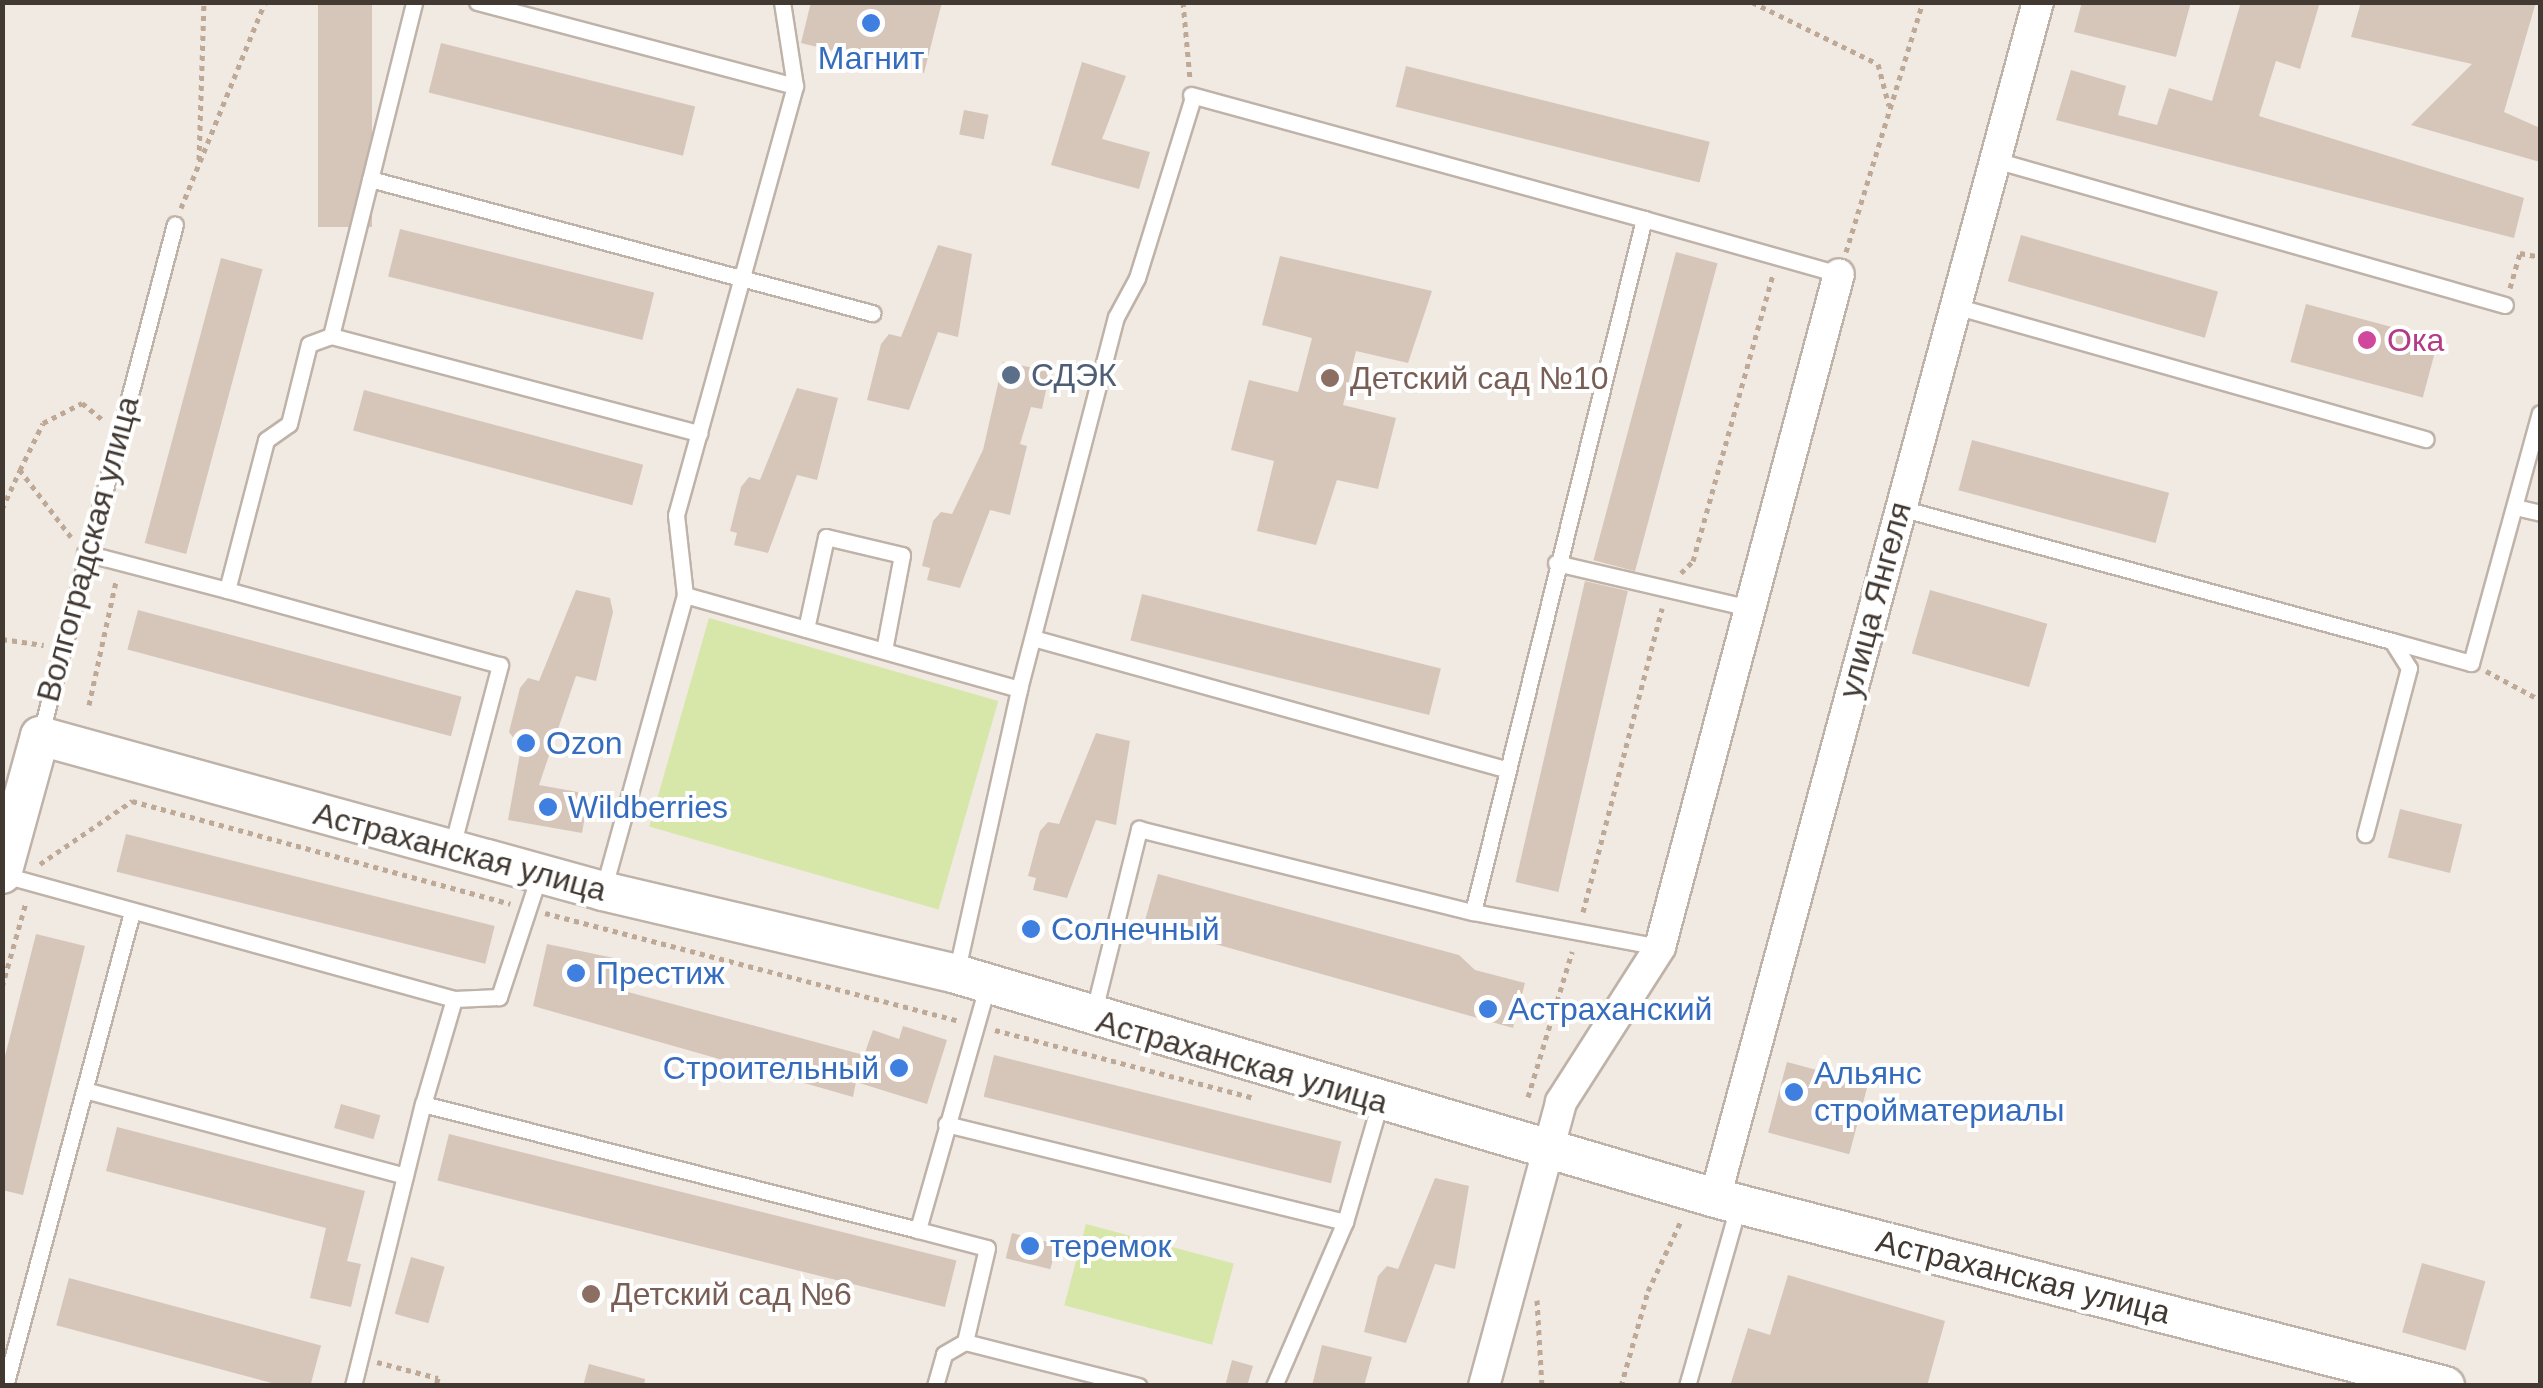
<!DOCTYPE html>
<html>
<head>
<meta charset="utf-8">
<style>
	body { margin:0 }
	#map { position:relative; width:2543px; height:1388px; overflow:hidden; background:#f1eae2; font-family:Arial,sans-serif }
	div>[style] { position:absolute }
	[style*='--x'] { left:calc(var(--x)*1px); top:calc(var(--y)*1px); width:calc(var(--w)*1px); rotate:calc(var(--a)*1deg) }
	.green>* { inset:0; background:#d6e7a9; transform-origin:0 0 }
	.building>* { inset:0; background:#d6c6ba; transform-origin:0 0 }
	.path>* { height:5px; margin-top:-2.5px; transform-origin:0; background:repeating-linear-gradient(90deg,#bea896 0 5px,transparent 0 10px) }
	.roads { filter:drop-shadow(2px 0 #bfb2a8) drop-shadow(-2px 0 #bfb2a8) drop-shadow(0 2px #bfb2a8) drop-shadow(0 -2px #bfb2a8) }
	.service>* { height:15px; margin:-7.5px; padding:0 7.5px; transform-origin:7.5px; border-radius:7.5px; background:#fff }
	.minor>* { height:30px; margin:-15px; padding:0 15px; transform-origin:15px; border-radius:15px; background:#fff }
	.tertiary>* { height:38px; margin:-19px; padding:0 19px; transform-origin:19px; border-radius:19px; background:#fff }
	.dots>* { width:28px; height:28px; translate:-50% -50%; box-sizing:border-box; border:5px solid #fff; border-radius:50% }
	span { translate:-50% -50%; white-space:nowrap; text-align:center; line-height:1.15; -webkit-text-stroke:8px #fff; paint-order:stroke }
	.shop-label { font-size:32px; color:#366cbe }
	.left { translate:0 -50%; text-align:left }
	.right { translate:-100% -50%; text-align:right }
	.hotel-label { font-size:32px; color:#b23c85 }
	.service-label { font-size:32px; color:#4e5e75 }
	.education-label { font-size:32px; color:#785e54 }
	.street-label { font-size:32px; color:#423932 }
	.frame { position:absolute; inset:0; border:5px solid #423932; pointer-events:none }
</style>
</head>
<body>
<div id="map">
	<div class="green">
		<div style="left:709px;top:618px;width:301px;height:217px;rotate:16deg"></div>
		<div style="left:1086px;top:1224px;width:153px;height:84px;rotate:15deg"></div>
	</div>
	<div class="building">
		<div style="left:318px;top:2px;width:54px;height:225px"></div>
		<div style="clip-path:polygon(811px 2px,942px 2px,924px 73px,801px 43px)"></div>
		<div style="clip-path:polygon(2082px 2px,2191px 2px,2176px 57px,2074px 32px)"></div>
		<div style="clip-path:polygon(2241px 2px,2320px 2px,2300px 69px,2276px 61px,2259px 116px,2524px 198px,2514px 238px,2056px 120px,2071px 70px,2126px 86px,2118px 115px,2157px 125px,2169px 88px,2212px 101px)"></div>
		<div style="clip-path:polygon(2361px 2px,2536px 2px,2504px 112px,2540px 128px,2540px 162px,2411px 125px,2472px 64px,2351px 37px)"></div>
		<div style="left:441px;top:43px;width:262px;height:51px;rotate:14deg"></div>
		<div style="clip-path:polygon(1082px 62px,1126px 76px,1102px 139px,1150px 152px,1139px 189px,1051px 165px)"></div>
		<div style="left:1406px;top:66px;width:313px;height:42px;rotate:14deg"></div>
		<div style="left:964px;top:110px;width:25px;height:25px;rotate:11deg"></div>
		<div style="left:400px;top:229px;width:262px;height:49px;rotate:14deg"></div>
		<div style="left:2021px;top:235px;width:205px;height:48px;rotate:16deg"></div>
		<div style="clip-path:polygon(938px 245px,972px 254px,958px 337px,938px 332px,909px 410px,867px 400px,881px 344px,889px 334px,901px 337px)"></div>
		<div style="left:1676px;top:252px;width:43px;height:319px;rotate:15deg"></div>
		<div style="clip-path:polygon(1280px 256px,1432px 291px,1408px 363px,1356px 351px,1343px 405px,1396px 418px,1378px 489px,1337px 480px,1316px 545px,1257px 531px,1274px 461px,1231px 450px,1249px 380px,1298px 392px,1312px 338px,1262px 325px)"></div>
		<div style="left:221px;top:258px;width:43px;height:295px;rotate:15deg"></div>
		<div style="left:2306px;top:304px;width:137px;height:60px;rotate:15deg"></div>
		<div style="clip-path:polygon(1003px 362px,1050px 371px,1042px 409px,1031px 407px,1020px 444px,1027px 446px,1010px 515px,990px 510px,960px 588px,927px 580px,930px 568px,922px 566px,933px 521px,941px 512px,952px 514px,983px 450px)"></div>
		<div style="clip-path:polygon(797px 388px,838px 398px,817px 480px,797px 475px,768px 553px,734px 545px,737px 533px,730px 531px,741px 487px,749px 477px,760px 480px)"></div>
		<div style="left:364px;top:390px;width:289px;height:42px;rotate:15deg"></div>
		<div style="left:1972px;top:440px;width:204px;height:52px;rotate:15deg"></div>
		<div style="left:1585px;top:581px;width:44px;height:309px;rotate:13deg"></div>
		<div style="clip-path:polygon(576px 590px,610px 598px,613px 612px,596px 681px,576px 676px,539px 785px,589px 794px,582px 833px,508px 820px,521px 748px,509px 732px,520px 688px,528px 678px,539px 681px)"></div>
		<div style="left:1930px;top:590px;width:122px;height:66px;rotate:16deg"></div>
		<div style="left:1142px;top:594px;width:308px;height:48px;rotate:14deg"></div>
		<div style="left:138px;top:610px;width:335px;height:41px;rotate:15deg"></div>
		<div style="clip-path:polygon(1096px 733px,1130px 741px,1116px 825px,1096px 820px,1067px 898px,1033px 890px,1036px 878px,1028px 876px,1040px 831px,1048px 822px,1059px 824px)"></div>
		<div style="left:2400px;top:809px;width:64px;height:50px;rotate:14deg"></div>
		<div style="left:126px;top:834px;width:380px;height:39px;rotate:14deg"></div>
		<div style="clip-path:polygon(1158px 874px,1459px 955px,1475px 970px,1525px 983px,1513px 1028px,1144px 924px)"></div>
		<div style="clip-path:polygon(36px 934px,85px 946px,23px 1195px,2px 1190px,2px 1068px)"></div>
		<div style="clip-path:polygon(547px 944px,614px 958px,609px 987px,864px 1055px,873px 1030px,899px 1039px,903px 1026px,947px 1040px,927px 1104px,856px 1082px,853px 1097px,533px 1006px)"></div>
		<div style="left:994px;top:1055px;width:358px;height:43px;rotate:14deg"></div>
		<div style="left:1787px;top:1062px;width:84px;height:73px;rotate:15deg"></div>
		<div style="left:341px;top:1104px;width:41px;height:25px;rotate:16deg"></div>
		<div style="clip-path:polygon(117px 1127px,365px 1191px,347px 1261px,361px 1264px,351px 1307px,310px 1298px,326px 1228px,106px 1171px)"></div>
		<div style="left:449px;top:1134px;width:523px;height:48px;rotate:14deg"></div>
		<div style="clip-path:polygon(1435px 1178px,1469px 1186px,1455px 1269px,1435px 1264px,1406px 1343px,1364px 1332px,1378px 1276px,1387px 1266px,1398px 1269px)"></div>
		<div style="left:1012px;top:1233px;width:46px;height:26px;rotate:14deg"></div>
		<div style="left:411px;top:1257px;width:35px;height:59px;rotate:16deg"></div>
		<div style="left:2422px;top:1263px;width:66px;height:72px;rotate:16deg"></div>
		<div style="clip-path:polygon(1788px 1275px,1945px 1321px,1927px 1386px,1730px 1386px,1748px 1328px,1770px 1335px)"></div>
		<div style="left:69px;top:1278px;width:261px;height:49px;rotate:15deg"></div>
		<div style="clip-path:polygon(1322px 1345px,1372px 1357px,1364px 1386px,1312px 1386px)"></div>
		<div style="clip-path:polygon(1232px 1360px,1253px 1366px,1247px 1386px,1225px 1386px)"></div>
		<div style="clip-path:polygon(589px 1364px,645px 1379px,644px 1386px,583px 1386px)"></div>
	</div>
	<div class="path">
		<div style="--x:1183;--y:2;--w:77;--a:84.8"></div>
		<div style="--x:1752;--y:2;--w:140;--a:26.2"></div>
		<div style="--x:1878;--y:64;--w:43;--a:75.3"></div>
		<div style="--x:199;--y:160;--w:158;--a:-88.2"></div>
		<div style="--x:181;--y:208;--w:222;--a:-67.8"></div>
		<div style="--x:1846;--y:252;--w:262;--a:-72.9"></div>
		<div style="--x:2510;--y:288;--w:36;--a:-74"></div>
		<div style="--x:2520;--y:253;--w:20;--a:11"></div>
		<div style="--x:2;--y:509;--w:43;--a:-65.2"></div>
		<div style="--x:71;--y:537;--w:84;--a:-127.3"></div>
		<div style="--x:20;--y:470;--w:52;--a:-63.9"></div>
		<div style="--x:43;--y:423;--w:44;--a:-27.1"></div>
		<div style="--x:82;--y:403;--w:28;--a:39"></div>
		<div style="--x:1681;--y:573;--w:17;--a:-45"></div>
		<div style="--x:1693;--y:561;--w:297;--a:-74.4"></div>
		<div style="--x:2;--y:639;--w:42;--a:8.1"></div>
		<div style="--x:2486;--y:671;--w:61;--a:28.2"></div>
		<div style="--x:89;--y:705;--w:127;--a:-77.7"></div>
		<div style="--x:40;--y:864;--w:112;--a:-34.4"></div>
		<div style="--x:132;--y:801;--w:392;--a:15.2"></div>
		<div style="--x:1583;--y:912;--w:314;--a:-75.4"></div>
		<div style="--x:545;--y:913;--w:429;--a:14.6"></div>
		<div style="--x:2;--y:987;--w:88;--a:-74.2"></div>
		<div style="--x:995;--y:1030;--w:269;--a:14.7"></div>
		<div style="--x:1528;--y:1097;--w:152;--a:-73.1"></div>
		<div style="--x:1537;--y:1300;--w:86;--a:86.7"></div>
		<div style="--x:377;--y:1362;--w:63;--a:14.7"></div>
		<div style="--x:438;--y:1378;--w:8;--a:104"></div>
		<div style="--x:1621;--y:1386;--w:99;--a:-74.1"></div>
		<div style="--x:1648;--y:1291;--w:77;--a:-64.8"></div>
	</div>
	<div class="roads">
		<div class="service">
			<div style="--x:477;--y:2;--w:329;--a:14.8"></div>
			<div style="--x:795;--y:86;--w:445;--a:105.5"></div>
			<div style="--x:676;--y:515;--w:81;--a:83.6"></div>
			<div style="--x:685;--y:595;--w:306;--a:105.5"></div>
			<div style="--x:782;--y:2;--w:85;--a:81.2"></div>
			<div style="--x:1191;--y:95;--w:470;--a:15.3"></div>
			<div style="--x:1995;--y:160;--w:530;--a:15.87"></div>
			<div style="--x:370;--y:179;--w:520;--a:14.95"></div>
			<div style="--x:1955;--y:306;--w:489;--a:15.8"></div>
			<div style="--x:331;--y:336;--w:381;--a:14.8"></div>
			<div style="--x:2515;--y:507;--w:26;--a:13"></div>
			<div style="--x:1900;--y:508;--w:510;--a:15.13"></div>
			<div style="--x:2392;--y:641;--w:32;--a:58"></div>
			<div style="--x:2409;--y:668;--w:172;--a:104.8"></div>
			<div style="--x:85;--y:553;--w:147;--a:14.6"></div>
			<div style="--x:227;--y:590;--w:155;--a:-75.4"></div>
			<div style="--x:266;--y:440;--w:28;--a:-35"></div>
			<div style="--x:289;--y:424;--w:82;--a:-76"></div>
			<div style="--x:309;--y:344;--w:23;--a:-20"></div>
			<div style="--x:331;--y:336;--w:344;--a:-76"></div>
			<div style="--x:1556;--y:563;--w:194;--a:13.1"></div>
			<div style="--x:227;--y:590;--w:283;--a:15.4"></div>
			<div style="--x:500;--y:665;--w:188;--a:104.8"></div>
			<div style="--x:685;--y:595;--w:347;--a:15.7"></div>
			<div style="--x:806;--y:629;--w:94;--a:-77.7"></div>
			<div style="--x:826;--y:537;--w:78;--a:13.3"></div>
			<div style="--x:902;--y:555;--w:97;--a:100.7"></div>
			<div style="--x:1033;--y:638;--w:489;--a:15.5"></div>
			<div style="--x:2392;--y:641;--w:82;--a:15.6"></div>
			<div style="--x:2471;--y:663;--w:259;--a:-74.6"></div>
			<div style="--x:40;--y:736;--w:529;--a:-75.23"></div>
			<div style="--x:540;--y:873;--w:131;--a:108.3"></div>
			<div style="--x:499;--y:997;--w:45;--a:177.5"></div>
			<div style="--x:454;--y:999;--w:109;--a:106.4"></div>
			<div style="--x:423;--y:1104;--w:511;--a:14.28"></div>
			<div style="--x:4;--y:875;--w:467;--a:15.4"></div>
			<div style="--x:1473;--y:912;--w:714;--a:-76.14"></div>
			<div style="--x:1644;--y:219;--w:203;--a:15.8"></div>
			<div style="--x:956;--y:974;--w:292;--a:-77.5"></div>
			<div style="--x:1019;--y:689;--w:384;--a:-75.4"></div>
			<div style="--x:1116;--y:317;--w:44;--a:-61.7"></div>
			<div style="--x:1137;--y:278;--w:189;--a:-72.8"></div>
			<div style="--x:987;--y:987;--w:253;--a:105.9"></div>
			<div style="--x:918;--y:1230;--w:71;--a:14.6"></div>
			<div style="--x:987;--y:1248;--w:97;--a:103.2"></div>
			<div style="--x:965;--y:1342;--w:179;--a:14.2"></div>
			<div style="--x:1093;--y:1015;--w:192;--a:-76.1"></div>
			<div style="--x:1139;--y:829;--w:344;--a:14"></div>
			<div style="--x:1473;--y:912;--w:190;--a:10.6"></div>
			<div style="--x:88;--y:1091;--w:328;--a:15"></div>
			<div style="--x:946;--y:1124;--w:411;--a:13.8"></div>
			<div style="--x:1345;--y:1222;--w:125;--a:-73.7"></div>
			<div style="--x:5;--y:1386;--w:492;--a:-75"></div>
			<div style="--x:353;--y:1386;--w:291;--a:-76.1"></div>
			<div style="--x:935;--y:1386;--w:33;--a:-74"></div>
			<div style="--x:944;--y:1354;--w:24;--a:-30"></div>
			<div style="--x:1274;--y:1386;--w:179;--a:-66.6"></div>
			<div style="--x:1687;--y:1386;--w:189;--a:-74.1"></div>
		</div>
		<div class="minor">
			<div style="--x:1715;--y:1198;--w:1239;--a:-74.89"></div>
			<div style="--x:1484;--y:1386;--w:294;--a:-74.8"></div>
			<div style="--x:1561;--y:1102;--w:184;--a:-57.4"></div>
			<div style="--x:1660;--y:947;--w:696;--a:-75.11"></div>
		</div>
		<div class="tertiary">
			<div style="--x:2;--y:874;--w:143;--a:-74.6"></div>
			<div style="--x:40;--y:736;--w:584;--a:15.39"></div>
			<div style="--x:603;--y:891;--w:363;--a:13.2"></div>
			<div style="--x:956;--y:974;--w:791;--a:16.44"></div>
			<div style="--x:1715;--y:1198;--w:754;--a:14.44"></div>
		</div>
	</div>
	<div class="dots">
		<div style="left:871px;top:23px;background:#3f7fe0"></div>
		<div style="left:2367px;top:340px;background:#d1479c"></div>
		<div style="left:1011px;top:375px;background:#5c6f8a"></div>
		<div style="left:1330px;top:378px;background:#8d6e63"></div>
		<div style="left:526px;top:743px;background:#3f7fe0"></div>
		<div style="left:548px;top:807px;background:#3f7fe0"></div>
		<div style="left:1031px;top:929px;background:#3f7fe0"></div>
		<div style="left:576px;top:973px;background:#3f7fe0"></div>
		<div style="left:1488px;top:1009px;background:#3f7fe0"></div>
		<div style="left:899px;top:1068px;background:#3f7fe0"></div>
		<div style="left:1794px;top:1092px;background:#3f7fe0"></div>
		<div style="left:1030px;top:1246px;background:#3f7fe0"></div>
		<div style="left:591px;top:1294px;background:#8d6e63"></div>
	</div>
	<div class="shop-label">
		<span style="left:871px;top:58px">Магнит</span>
		<span class="left" style="left:546px;top:743px">Ozon</span>
		<span class="left" style="left:568px;top:807px">Wildberries</span>
		<span class="left" style="left:1051px;top:929px">Солнечный</span>
		<span class="left" style="left:596px;top:973px">Престиж</span>
		<span class="left" style="left:1508px;top:1009px">Астраханский</span>
		<span class="right" style="left:879px;top:1068px">Строительный</span>
		<span class="left" style="left:1814px;top:1092px">Альянс<br>стройматериалы</span>
		<span class="left" style="left:1050px;top:1246px">теремок</span>
	</div>
	<div class="hotel-label">
		<span class="left" style="left:2387px;top:340px">Ока</span>
	</div>
	<div class="service-label">
		<span class="left" style="left:1031px;top:375px">СДЭК</span>
	</div>
	<div class="education-label">
		<span class="left" style="left:1350px;top:378px">Детский сад №10</span>
		<span class="left" style="left:611px;top:1294px">Детский сад №6</span>
	</div>
	<div class="street-label">
		<span style="left:88px;top:549px;rotate:-75deg">Волгоградская улица</span>
		<span style="left:1875px;top:600px;rotate:-75deg">улица Янгеля</span>
		<span style="left:460px;top:852px;rotate:15deg">Астраханская улица</span>
		<span style="left:1242px;top:1062px;rotate:16deg">Астраханская улица</span>
		<span style="left:2023px;top:1277px;rotate:14deg">Астраханская улица</span>
	</div>
	<div class="frame"></div>
</div>
</body>
</html>
